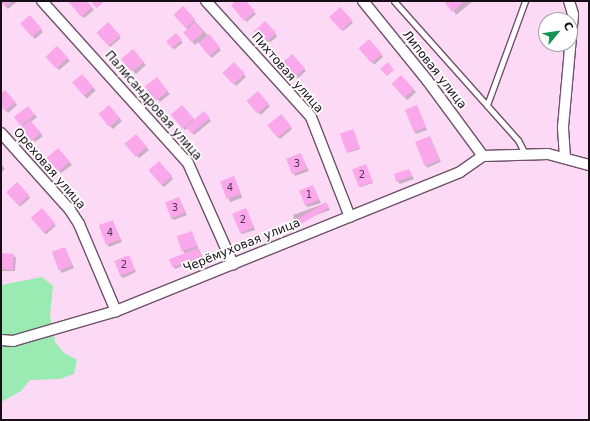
<!DOCTYPE html>
<html>
<head>
<meta charset="utf-8">
<style>
	body { margin:0 }
	#map { position:relative; width:590px; height:421px; overflow:hidden; background:#fcdaf5; font-family:"DejaVu Sans",sans-serif }
	div>[style] { position:absolute }
	[style*='--x'] { left:calc(var(--x)*1px); top:calc(var(--y)*1px); width:calc(var(--w)*1px); rotate:calc(var(--a)*1deg) }
	.green>* { inset:0; background:#99ebb2 }
	.shadow>* { inset:0; background:#0003; transform-origin:0 0 }
	.building>* { inset:0; background:#faa8eb; transform-origin:0 0 }
	.roads { filter:drop-shadow(1px 0 #6e5169) drop-shadow(-1px 0 #6e5169) drop-shadow(0 1px #6e5169) drop-shadow(0 -1px #6e5169) }
	.service>* { height:5px; margin:-2.5px; padding:0 2.5px; transform-origin:2.5px; border-radius:2.5px; background:#fff }
	.minor>* { height:10px; margin:-5px; padding:0 5px; transform-origin:5px; border-radius:5px; background:#fff }
	span { translate:-50% -50%; white-space:nowrap; text-align:center; line-height:1.15; -webkit-text-stroke:3.5px #fff; paint-order:stroke }
	.number-label { font-size:10px; color:#51344c }
	.number-label span { -webkit-text-stroke-width:0 }
	.street-label { font-size:12px; color:#190e17 }
	.frame { position:absolute; inset:0; border:2px solid #190e17; pointer-events:none }
	.north { position:absolute; left:538px; top:12px; width:40px; height:40px; box-sizing:border-box; background:#fff; border:1px solid #a39fa2; border-radius:50%; rotate:61deg; font-size:11px; font-weight:700; line-height:16px; text-align:center; color:#190e17 }
	.north::after { content:''; display:block; margin:auto; width:14px; height:18px; background:#159351; clip-path:polygon(50% 0,100% 100%,50% 72%,0 100%) }
</style>
</head>
<body>
<div id="map">
	<div class="green">
		<div style="clip-path:polygon(42px 277px,53px 286px,50px 315px,55px 342px,64px 353px,77px 360px,74px 374px,60px 379px,30px 380px,21px 391px,1px 402px,1px 285px)"></div>
	</div>
	<div class="shadow">
		<div style="clip-path:polygon(1px 1px,18px 1px,8px 9px)"></div>
		<div style="clip-path:polygon(69px 1px,86px 1px,94px 10px,84px 18px)"></div>
		<div style="clip-path:polygon(95px 1px,102px 1px,103px 2px,97px 8px,93px 3px)"></div>
		<div style="clip-path:polygon(237px 1px,245px 1px,256px 14px,247px 22px,232px 5px)"></div>
		<div style="clip-path:polygon(448px 1px,473px 1px,456px 15px)"></div>
		<div style="clip-path:polygon(185px 10px,221px 50px,212px 58px,198px 42px,195px 45px,184px 33px,188px 30px,174px 15px)"></div>
		<div style="clip-path:polygon(342px 11px,353px 23px,343px 31px,341px 29px)"></div>
		<div style="clip-path:polygon(32px 19px,43px 32px,35px 39px,33px 37px)"></div>
		<div style="left:265px;top:23px;width:18px;height:13px;rotate:47deg"></div>
		<div style="clip-path:polygon(110px 26px,121px 38px,110px 47px,98px 32px)"></div>
		<div style="left:176px;top:34px;width:11px;height:11px;rotate:52deg"></div>
		<div style="clip-path:polygon(371px 42px,383px 57px,374px 65px,372px 62px)"></div>
		<div style="clip-path:polygon(60px 49px,70px 61px,59px 70px,47px 56px)"></div>
		<div style="clip-path:polygon(135px 53px,146px 65px,136px 74px,133px 72px)"></div>
		<div style="clip-path:polygon(294px 57px,306px 71px,297px 79px,294px 77px)"></div>
		<div style="clip-path:polygon(236px 65px,246px 77px,236px 86px,224px 72px)"></div>
		<div style="left:401px;top:76px;width:22px;height:12px;rotate:47deg"></div>
		<div style="left:84px;top:77px;width:18px;height:12px;rotate:49deg"></div>
		<div style="clip-path:polygon(159px 81px,170px 94px,160px 102px,147px 87px)"></div>
		<div style="clip-path:polygon(5px 91px,17px 105px,8px 113px,1px 105px,1px 94px)"></div>
		<div style="clip-path:polygon(260px 95px,270px 106px,261px 115px,248px 101px)"></div>
		<div style="clip-path:polygon(417px 106px,427px 130px,416px 134px,414px 131px)"></div>
		<div style="clip-path:polygon(28px 107px,37px 117px,31px 122px,43px 136px,35px 142px,16px 118px)"></div>
		<div style="clip-path:polygon(111px 108px,122px 121px,113px 129px,110px 126px)"></div>
		<div style="clip-path:polygon(184px 109px,195px 121px,204px 113px,211px 121px,194px 135px,188px 128px,185px 130px,172px 115px)"></div>
		<div style="clip-path:polygon(283px 118px,292px 129px,280px 139px,269px 126px)"></div>
		<div style="clip-path:polygon(354px 131px,360px 149px,348px 153px,348px 152px)"></div>
		<div style="left:430px;top:137px;width:27px;height:15px;rotate:66deg"></div>
		<div style="clip-path:polygon(138px 138px,149px 150px,139px 158px,126px 144px)"></div>
		<div style="clip-path:polygon(61px 152px,72px 165px,61px 173px,48px 158px)"></div>
		<div style="clip-path:polygon(301px 155px,309px 171px,295px 176px,288px 160px)"></div>
		<div style="clip-path:polygon(1px 164px,5px 169px,1px 173px)"></div>
		<div style="clip-path:polygon(161px 164px,173px 179px,164px 187px,161px 185px)"></div>
		<div style="clip-path:polygon(366px 166px,373px 183px,361px 187px,360px 187px)"></div>
		<div style="clip-path:polygon(409px 170px,414px 179px,400px 184px,397px 181px)"></div>
		<div style="left:234px;top:177px;width:22px;height:13px;rotate:68deg"></div>
		<div style="left:17px;top:183px;width:20px;height:13px;rotate:49deg"></div>
		<div style="clip-path:polygon(313px 186px,321px 203px,308px 207px,305px 205px)"></div>
		<div style="clip-path:polygon(179px 198px,187px 215px,174px 220px,171px 218px)"></div>
		<div style="clip-path:polygon(326px 203px,330px 210px,297px 222px,294px 220px,293px 215px)"></div>
		<div style="clip-path:polygon(246px 209px,255px 230px,242px 234px,240px 232px)"></div>
		<div style="left:42px;top:210px;width:21px;height:13px;rotate:49deg"></div>
		<div style="clip-path:polygon(113px 222px,122px 242px,109px 247px,107px 244px)"></div>
		<div style="clip-path:polygon(191px 232px,203px 258px,175px 269px,173px 266px,186px 254px,183px 251px)"></div>
		<div style="clip-path:polygon(65px 248px,74px 268px,62px 273px,60px 270px)"></div>
		<div style="clip-path:polygon(1px 254px,16px 257px,15px 271px,1px 271px)"></div>
		<div style="clip-path:polygon(129px 256px,136px 272px,123px 278px,120px 275px)"></div>
	</div>
	<div class="building">
		<div style="clip-path:polygon(1px 1px,13px 1px,5px 7px)"></div>
		<div style="clip-path:polygon(68px 1px,87px 1px,92px 7px,81px 17px)"></div>
		<div style="clip-path:polygon(94px 1px,103px 1px,96px 8px,92px 3px)"></div>
		<div style="clip-path:polygon(236px 1px,246px 1px,255px 11px,244px 21px,231px 5px)"></div>
		<div style="clip-path:polygon(447px 1px,465px 1px,452px 12px,445px 3px)"></div>
		<div style="left:183px;top:6px;width:18px;height:13px;rotate:47deg"></div>
		<div style="left:340px;top:7px;width:18px;height:15px;rotate:47deg"></div>
		<div style="left:30px;top:15px;width:18px;height:13px;rotate:49deg"></div>
		<div style="left:265px;top:21px;width:16px;height:15px;rotate:47deg"></div>
		<div style="left:108px;top:22px;width:18px;height:16px;rotate:47deg"></div>
		<div style="left:195px;top:22px;width:13px;height:16px;rotate:48deg"></div>
		<div style="left:176px;top:33px;width:9px;height:13px;rotate:49deg"></div>
		<div style="left:209px;top:34px;width:17px;height:14px;rotate:50deg"></div>
		<div style="left:369px;top:39px;width:20px;height:14px;rotate:49deg"></div>
		<div style="left:57px;top:46px;width:16px;height:16px;rotate:47deg"></div>
		<div style="left:133px;top:49px;width:17px;height:16px;rotate:50deg"></div>
		<div style="left:292px;top:54px;width:19px;height:14px;rotate:47deg"></div>
		<div style="left:234px;top:62px;width:16px;height:16px;rotate:47deg"></div>
		<div style="clip-path:polygon(388px 62px,394px 70px,387px 76px,380px 69px)"></div>
		<div style="left:82px;top:74px;width:18px;height:13px;rotate:49deg"></div>
		<div style="left:401px;top:75px;width:19px;height:13px;rotate:47deg"></div>
		<div style="left:157px;top:77px;width:18px;height:16px;rotate:52deg"></div>
		<div style="clip-path:polygon(5px 90px,16px 102px,5px 111px,1px 106px,1px 93px)"></div>
		<div style="left:258px;top:91px;width:17px;height:15px;rotate:50deg"></div>
		<div style="left:109px;top:105px;width:17px;height:14px;rotate:50deg"></div>
		<div style="left:182px;top:105px;width:18px;height:15px;rotate:49deg"></div>
		<div style="left:417px;top:105px;width:24px;height:13px;rotate:68deg"></div>
		<div style="left:28px;top:106px;width:11px;height:18px;rotate:52deg"></div>
		<div style="left:204px;top:111px;width:9px;height:24px;rotate:49deg"></div>
		<div style="left:281px;top:114px;width:16px;height:18px;rotate:50deg"></div>
		<div style="left:30px;top:120px;width:17px;height:12px;rotate:50deg"></div>
		<div style="left:353px;top:129px;width:20px;height:14px;rotate:70deg"></div>
		<div style="left:136px;top:134px;width:17px;height:15px;rotate:50deg"></div>
		<div style="left:430px;top:136px;width:26px;height:16px;rotate:69deg"></div>
		<div style="left:58px;top:148px;width:18px;height:15px;rotate:49deg"></div>
		<div style="left:301px;top:153px;width:17px;height:16px;rotate:69deg"></div>
		<div style="left:159px;top:161px;width:20px;height:14px;rotate:49deg"></div>
		<div style="left:366px;top:164px;width:19px;height:15px;rotate:69deg"></div>
		<div style="clip-path:polygon(409px 169px,412px 176px,396px 182px,394px 174px)"></div>
		<div style="left:234px;top:176px;width:19px;height:15px;rotate:69deg"></div>
		<div style="left:17px;top:182px;width:18px;height:15px;rotate:47deg"></div>
		<div style="left:313px;top:185px;width:16px;height:15px;rotate:68deg"></div>
		<div style="left:179px;top:197px;width:17px;height:15px;rotate:69deg"></div>
		<div style="left:326px;top:202px;width:6px;height:37px;rotate:59deg"></div>
		<div style="left:42px;top:208px;width:20px;height:15px;rotate:49deg"></div>
		<div style="left:246px;top:208px;width:21px;height:15px;rotate:67deg"></div>
		<div style="left:113px;top:220px;width:21px;height:15px;rotate:71deg"></div>
		<div style="left:192px;top:231px;width:16px;height:16px;rotate:72deg"></div>
		<div style="left:65px;top:247px;width:20px;height:14px;rotate:70deg"></div>
		<div style="left:198px;top:248px;width:9px;height:31px;rotate:69deg"></div>
		<div style="left:1px;top:253px;width:13px;height:16px;rotate:4deg"></div>
		<div style="left:129px;top:255px;width:16px;height:16px;rotate:68deg"></div>
	</div>
	<div class="roads">
		<div class="service">
			<div style="--x:394;--y:1;--w:186;--a:48.3"></div>
			<div style="--x:518;--y:140;--w:16;--a:63"></div>
			<div style="--x:487;--y:105;--w:111;--a:-69.9"></div>
		</div>
		<div class="minor">
			<div style="--x:42;--y:1;--w:218;--a:48"></div>
			<div style="--x:188;--y:163;--w:111;--a:66"></div>
			<div style="--x:206;--y:1;--w:156;--a:47.8"></div>
			<div style="--x:311;--y:117;--w:107;--a:68.7"></div>
			<div style="--x:363;--y:1;--w:102;--a:51"></div>
			<div style="--x:427;--y:80;--w:94;--a:53.6"></div>
			<div style="--x:1;--y:133;--w:103;--a:48.1"></div>
			<div style="--x:70;--y:210;--w:17;--a:57"></div>
			<div style="--x:79;--y:224;--w:95;--a:67"></div>
			<div style="--x:565;--y:157;--w:30;--a:-94"></div>
			<div style="--x:563;--y:127;--w:113;--a:-84.9"></div>
			<div style="--x:573;--y:14;--w:14;--a:-107"></div>
			<div style="--x:1;--y:340;--w:12;--a:5"></div>
			<div style="--x:13;--y:341;--w:107;--a:-16.2"></div>
			<div style="--x:116;--y:311;--w:371;--a:-22"></div>
			<div style="--x:460;--y:172;--w:28;--a:-35"></div>
			<div style="--x:483;--y:156;--w:65;--a:-1.8"></div>
			<div style="--x:548;--y:154;--w:42;--a:15"></div>
		</div>
	</div>
	<div class="number-label">
		<span style="left:297px;top:164px">3</span>
		<span style="left:362px;top:175px">2</span>
		<span style="left:230px;top:188px">4</span>
		<span style="left:309px;top:195px">1</span>
		<span style="left:175px;top:208px">3</span>
		<span style="left:243px;top:220px">2</span>
		<span style="left:110px;top:233px">4</span>
		<span style="left:124px;top:265px">2</span>
	</div>
	<div class="street-label">
		<span style="left:434px;top:70px;rotate:52deg">Липовая улица</span>
		<span style="left:287px;top:73px;rotate:49deg">Пихтовая улица</span>
		<span style="left:153px;top:106px;rotate:49deg">Палисандровая улица</span>
		<span style="left:49px;top:169px;rotate:49deg">Ореховая улица</span>
		<span style="left:242px;top:246px;rotate:-22deg">Черёмуховая улица</span>
	</div>
	<div class="frame"></div>
	<div class="north">С</div>
</div>
</body>
</html>
